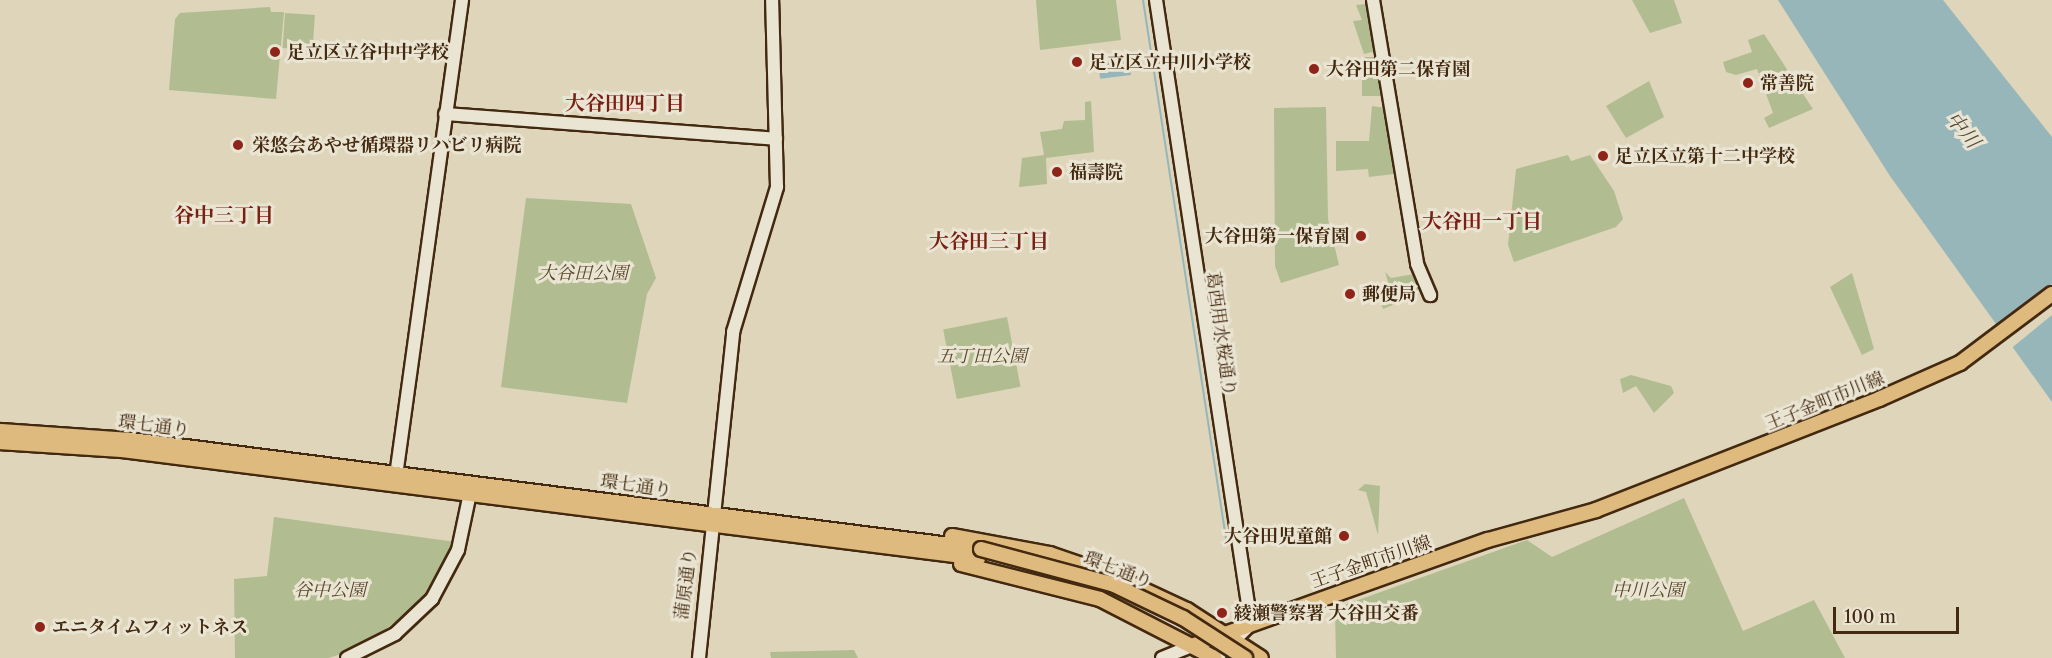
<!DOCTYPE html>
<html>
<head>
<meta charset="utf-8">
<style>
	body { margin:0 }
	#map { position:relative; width:2052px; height:658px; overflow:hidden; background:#ded5bb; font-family:"Libre Caslon Text","Noto Serif JP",serif }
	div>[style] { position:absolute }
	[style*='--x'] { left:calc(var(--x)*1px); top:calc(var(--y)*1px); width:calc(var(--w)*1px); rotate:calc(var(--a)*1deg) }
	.green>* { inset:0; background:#b1bd91; transform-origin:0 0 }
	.water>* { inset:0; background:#97b6ba; transform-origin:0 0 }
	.pier>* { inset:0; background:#ded5bb }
	.stream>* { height:2px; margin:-1px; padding:0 1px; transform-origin:1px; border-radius:1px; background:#97b6ba }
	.roads { filter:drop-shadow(2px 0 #43290f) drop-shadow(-2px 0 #43290f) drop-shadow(0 2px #43290f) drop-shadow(0 -2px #43290f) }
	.secondary>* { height:12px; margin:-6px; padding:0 6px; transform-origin:6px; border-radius:6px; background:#eae4d3 }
	.primary>* { height:14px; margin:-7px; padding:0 7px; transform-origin:7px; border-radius:7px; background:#dfba7e }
	.bridges { filter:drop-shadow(2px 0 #43290f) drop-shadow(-2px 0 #43290f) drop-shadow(0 2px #43290f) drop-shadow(0 -2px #43290f) }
	.primary-bridge>* { height:14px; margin:-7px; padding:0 7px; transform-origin:7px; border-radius:7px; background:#dfba7e }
	.dots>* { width:16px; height:16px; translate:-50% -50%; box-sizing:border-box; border:3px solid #eae4d3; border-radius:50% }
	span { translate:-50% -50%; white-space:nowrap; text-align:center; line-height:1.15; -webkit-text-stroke:6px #eae4d3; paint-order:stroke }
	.poi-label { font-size:18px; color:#43290f; font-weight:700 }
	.left { translate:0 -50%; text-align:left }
	.right { translate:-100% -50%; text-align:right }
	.park-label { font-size:18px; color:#594729; font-style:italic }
	.street-label { font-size:18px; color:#43290f }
	.neighbourhood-label { font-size:20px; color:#7a1f14; font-weight:700 }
	.water-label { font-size:20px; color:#584c3a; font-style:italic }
	.scale { position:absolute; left:1833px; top:607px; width:126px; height:27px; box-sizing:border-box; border:3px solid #43290f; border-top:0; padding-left:8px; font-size:18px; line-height:21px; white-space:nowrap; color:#43290f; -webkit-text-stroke:4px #eae4d3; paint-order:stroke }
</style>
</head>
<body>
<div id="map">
	<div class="green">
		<div style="clip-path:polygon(1036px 0,1116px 0,1121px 40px,1040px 50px)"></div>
		<div style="clip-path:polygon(1632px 0,1674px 0,1682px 23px,1650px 33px)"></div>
		<div style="clip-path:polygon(1367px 4px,1376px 51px,1364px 54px,1353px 21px,1362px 20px,1356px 5px)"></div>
		<div style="clip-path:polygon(270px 7px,271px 12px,284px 12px,276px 99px,169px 90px,175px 19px,180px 13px)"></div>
		<div style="left:285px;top:13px;width:30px;height:35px;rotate:4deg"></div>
		<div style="clip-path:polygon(1764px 34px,1813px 109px,1769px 128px,1764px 118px,1773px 113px,1757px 69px,1736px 75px,1726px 72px,1723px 62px,1752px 52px,1748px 40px)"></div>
		<div style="clip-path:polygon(1362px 57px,1377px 57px,1380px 96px,1362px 96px)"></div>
		<div style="clip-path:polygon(1649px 81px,1664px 117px,1626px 138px,1606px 106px)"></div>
		<div style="clip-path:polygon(1091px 101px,1094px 152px,1046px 158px,1047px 184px,1019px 187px,1022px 158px,1044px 155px,1040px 132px,1062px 129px,1064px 121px,1085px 120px,1085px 102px)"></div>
		<div style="clip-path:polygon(1372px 106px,1386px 108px,1394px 174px,1369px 177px,1368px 169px,1336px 171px,1336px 141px,1369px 141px)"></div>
		<div style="clip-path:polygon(1326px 107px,1328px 219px,1339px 265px,1281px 283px,1275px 266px,1274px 108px)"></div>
		<div style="clip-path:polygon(1568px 155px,1571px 161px,1590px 155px,1614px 191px,1623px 219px,1616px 227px,1514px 262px,1508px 245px,1516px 169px)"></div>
		<div style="clip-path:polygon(526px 198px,631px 204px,656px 278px,647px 294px,627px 403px,501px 387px)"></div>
		<div style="clip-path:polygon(1385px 272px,1391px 278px,1414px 274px,1419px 294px,1383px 309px,1377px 292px,1390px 288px)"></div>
		<div style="clip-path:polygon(1852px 273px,1874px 349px,1862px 355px,1830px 287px)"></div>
		<div style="left:1007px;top:317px;width:71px;height:65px;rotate:79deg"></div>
		<div style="clip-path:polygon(1631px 375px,1671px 386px,1674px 393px,1654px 413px,1636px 386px,1623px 393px,1620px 379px)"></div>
		<div style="clip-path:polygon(1365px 484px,1380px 486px,1378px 535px,1366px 492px,1358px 490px)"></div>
		<div style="clip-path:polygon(1684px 498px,1743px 631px,1814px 600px,1845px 658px,1336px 658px,1335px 612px,1347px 604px,1527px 540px,1552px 557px)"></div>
		<div style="clip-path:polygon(274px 517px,456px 542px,420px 605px,358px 648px,329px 658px,235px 658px,234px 579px,267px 576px)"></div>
		<div style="clip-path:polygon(854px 650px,858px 658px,771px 658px,770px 652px)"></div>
	</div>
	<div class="water">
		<div style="clip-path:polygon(1778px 0,1943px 0,2052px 137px,2052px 402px,1890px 176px)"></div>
		<div style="left:1129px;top:59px;width:16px;height:31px;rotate:83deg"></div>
	</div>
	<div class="pier">
		<div style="clip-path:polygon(2052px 284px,2052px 315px,2008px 351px,1994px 331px)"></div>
	</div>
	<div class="stream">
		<div style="--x:1143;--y:0;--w:551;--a:81.24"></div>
	</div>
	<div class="roads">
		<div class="secondary">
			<div style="--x:1156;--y:0;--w:631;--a:81.34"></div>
			<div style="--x:1251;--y:624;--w:49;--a:135.8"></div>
			<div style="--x:1373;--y:0;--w:268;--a:80.5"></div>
			<div style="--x:1417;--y:264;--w:34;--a:67"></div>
			<div style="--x:445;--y:114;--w:332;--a:4.3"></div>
			<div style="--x:395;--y:483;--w:488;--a:-82.1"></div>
			<div style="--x:347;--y:658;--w:54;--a:-26.6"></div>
			<div style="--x:395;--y:634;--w:51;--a:-43.4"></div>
			<div style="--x:432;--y:599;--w:55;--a:-62"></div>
			<div style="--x:458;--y:550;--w:58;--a:-78.1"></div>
			<div style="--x:699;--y:658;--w:328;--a:-84"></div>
			<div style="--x:733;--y:332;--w:152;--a:-73.1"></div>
			<div style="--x:777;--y:187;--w:187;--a:-91.5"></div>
			<div style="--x:1162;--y:658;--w:35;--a:-22"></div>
		</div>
		<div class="primary">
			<div style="--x:0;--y:431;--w:131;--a:3.9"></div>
			<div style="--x:131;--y:440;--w:857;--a:7.31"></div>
			<div style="--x:0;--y:442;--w:122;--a:3.8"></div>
			<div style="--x:122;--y:450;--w:863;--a:7.19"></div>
			<div style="--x:952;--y:536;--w:100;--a:10.4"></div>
			<div style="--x:1050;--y:554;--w:68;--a:19"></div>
			<div style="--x:1114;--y:576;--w:81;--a:25"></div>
			<div style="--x:1187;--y:610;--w:88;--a:33"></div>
			<div style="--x:961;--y:564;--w:143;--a:14.1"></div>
			<div style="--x:1100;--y:599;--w:129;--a:27.2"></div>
			<div style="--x:1194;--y:645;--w:312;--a:-19.7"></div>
			<div style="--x:1488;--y:540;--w:112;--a:-15.5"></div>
			<div style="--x:1596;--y:510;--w:304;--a:-21.4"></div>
			<div style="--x:1879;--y:399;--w:89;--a:-24"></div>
			<div style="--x:1960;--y:363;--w:115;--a:-36.9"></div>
		</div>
	</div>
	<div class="bridges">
		<div class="primary-bridge">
			<div style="--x:981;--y:549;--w:136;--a:15"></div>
			<div style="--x:1112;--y:584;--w:79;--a:25.6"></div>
			<div style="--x:1183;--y:618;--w:74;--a:32.8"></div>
		</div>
	</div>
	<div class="dots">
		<div style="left:275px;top:52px;background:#8f2418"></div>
		<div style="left:1077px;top:62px;background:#8f2418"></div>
		<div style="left:1314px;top:69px;background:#8f2418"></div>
		<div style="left:1748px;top:83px;background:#8f2418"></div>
		<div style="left:238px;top:145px;background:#8f2418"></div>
		<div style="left:1603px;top:156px;background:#8f2418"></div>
		<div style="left:1057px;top:172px;background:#8f2418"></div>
		<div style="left:1361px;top:236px;background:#8f2418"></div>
		<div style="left:1350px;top:294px;background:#8f2418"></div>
		<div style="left:1344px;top:536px;background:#8f2418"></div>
		<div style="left:1222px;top:613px;background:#8f2418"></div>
		<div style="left:40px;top:627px;background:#8f2418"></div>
	</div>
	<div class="poi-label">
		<span class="left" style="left:287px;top:52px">足立区立谷中中学校</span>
		<span class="left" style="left:1089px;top:62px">足立区立中川小学校</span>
		<span class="left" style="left:1326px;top:69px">大谷田第二保育園</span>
		<span class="left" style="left:1760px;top:83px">常善院</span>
		<span class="left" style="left:252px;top:145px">栄悠会あやせ循環器リハビリ病院</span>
		<span class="left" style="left:1615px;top:156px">足立区立第十二中学校</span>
		<span class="left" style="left:1069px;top:172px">福壽院</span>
		<span class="right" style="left:1349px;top:236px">大谷田第一保育園</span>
		<span class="left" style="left:1362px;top:294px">郵便局</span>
		<span class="right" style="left:1332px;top:536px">大谷田児童館</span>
		<span class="left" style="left:1234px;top:613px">綾瀬警察署 大谷田交番</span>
		<span class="left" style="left:52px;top:627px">エニタイムフィットネス</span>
	</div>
	<div class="park-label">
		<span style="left:583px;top:273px">大谷田公園</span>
		<span style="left:982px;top:356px">五丁田公園</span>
		<span style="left:330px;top:590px">谷中公園</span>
		<span style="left:1648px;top:590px">中川公園</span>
	</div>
	<div class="street-label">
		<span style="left:1221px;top:334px;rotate:82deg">葛西用水桜通り</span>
		<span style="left:1825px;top:401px;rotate:-22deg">王子金町市川線</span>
		<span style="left:154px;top:426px;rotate:7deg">環七通り</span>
		<span style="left:636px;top:486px;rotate:8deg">環七通り</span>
		<span style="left:1371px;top:562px;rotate:-19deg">王子金町市川線</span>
		<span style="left:1118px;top:570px;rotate:21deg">環七通り</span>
		<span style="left:686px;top:584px;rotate:-83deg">蒲原通り</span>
	</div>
	<div class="neighbourhood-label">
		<span style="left:625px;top:103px">大谷田四丁目</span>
		<span style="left:224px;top:215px">谷中三丁目</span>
		<span style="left:1482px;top:221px">大谷田一丁目</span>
		<span style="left:989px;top:241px">大谷田三丁目</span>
	</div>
	<div class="water-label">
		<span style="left:1963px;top:130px;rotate:51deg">中川</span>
	</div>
	<div class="scale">100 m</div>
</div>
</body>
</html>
